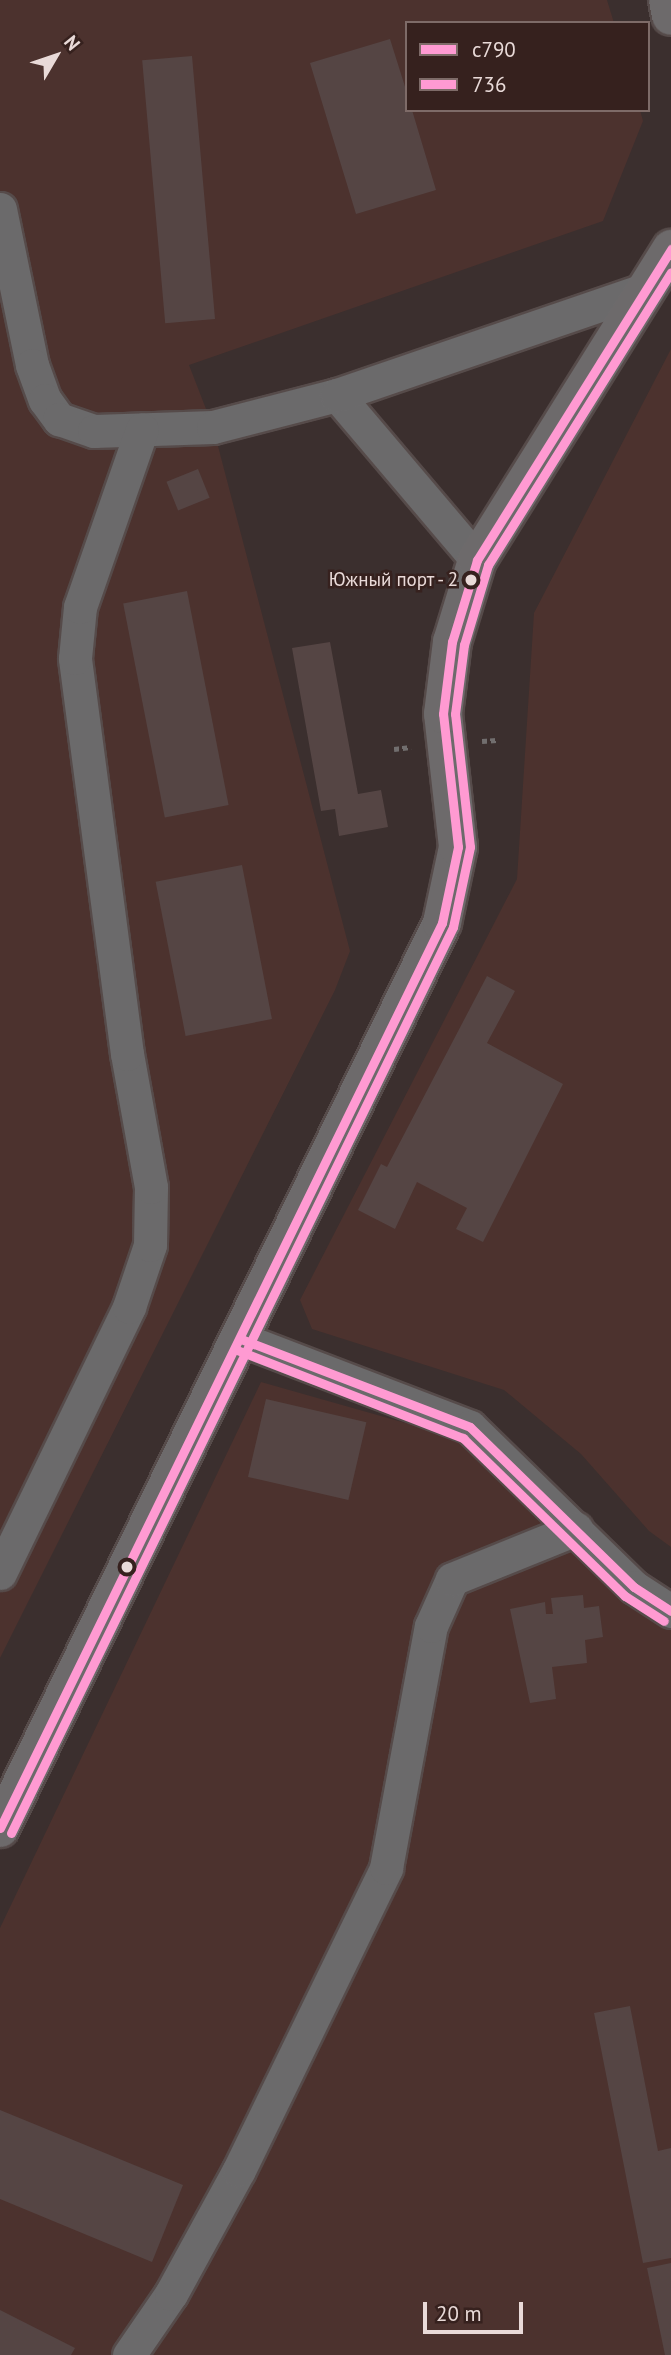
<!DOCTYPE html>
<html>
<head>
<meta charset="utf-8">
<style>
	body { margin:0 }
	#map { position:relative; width:671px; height:2355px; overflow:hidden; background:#3b2f2e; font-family:"PT Sans",sans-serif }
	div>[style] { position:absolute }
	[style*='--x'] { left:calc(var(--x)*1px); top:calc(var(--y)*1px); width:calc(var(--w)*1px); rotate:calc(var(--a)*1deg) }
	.built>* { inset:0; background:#4c322e }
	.building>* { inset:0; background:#554544; transform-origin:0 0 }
	.path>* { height:4.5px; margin-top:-2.25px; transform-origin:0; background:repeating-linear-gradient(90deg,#716e6e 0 5px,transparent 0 8.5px) }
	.roads { filter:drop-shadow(2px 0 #564b4a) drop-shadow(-2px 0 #564b4a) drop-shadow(0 2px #564b4a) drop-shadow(0 -2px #564b4a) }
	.minor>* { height:33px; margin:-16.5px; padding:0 16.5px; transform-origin:16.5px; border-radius:16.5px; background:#6b6a6b }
	.major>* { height:38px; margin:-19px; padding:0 19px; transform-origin:19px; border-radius:19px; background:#6d6a6b }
	.bus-1>* { height:9px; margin:-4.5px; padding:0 4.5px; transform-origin:4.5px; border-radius:4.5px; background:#ff9ad2 }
	.bus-2>* { height:9px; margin:-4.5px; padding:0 4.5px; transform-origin:4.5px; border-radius:4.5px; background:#ff9ad2 }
	.dots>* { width:19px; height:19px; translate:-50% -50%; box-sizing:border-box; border:4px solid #36211e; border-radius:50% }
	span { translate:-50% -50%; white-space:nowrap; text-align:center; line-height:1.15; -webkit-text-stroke:5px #36211e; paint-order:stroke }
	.bus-label { font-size:19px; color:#e9dad8 }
	.right { translate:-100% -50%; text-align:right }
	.legend { position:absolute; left:405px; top:21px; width:245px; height:91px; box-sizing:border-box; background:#36211e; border:2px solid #7e6b68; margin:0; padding:9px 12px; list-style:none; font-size:21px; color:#e9dad8 }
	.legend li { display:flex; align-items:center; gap:14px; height:35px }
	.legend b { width:35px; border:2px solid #7e6b68 }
	.north { position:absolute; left:21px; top:21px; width:70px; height:70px; -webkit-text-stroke:5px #36211e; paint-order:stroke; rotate:51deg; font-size:19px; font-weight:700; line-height:28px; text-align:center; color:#e9dad8 }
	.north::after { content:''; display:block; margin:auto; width:24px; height:32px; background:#e9dad8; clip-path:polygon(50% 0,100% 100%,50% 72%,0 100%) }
	.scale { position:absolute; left:423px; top:2302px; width:100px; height:32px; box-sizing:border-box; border:4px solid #e9dad8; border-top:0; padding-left:9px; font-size:21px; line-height:24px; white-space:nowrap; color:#e9dad8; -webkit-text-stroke:5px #36211e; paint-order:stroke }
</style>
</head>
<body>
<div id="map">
	<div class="built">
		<div style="clip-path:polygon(0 0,607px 0,614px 23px,407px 23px,407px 110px,640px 110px,643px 121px,603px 221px,189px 365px,213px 427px,350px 951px,335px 990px,0 1658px)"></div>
		<div style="clip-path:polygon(671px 349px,671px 1547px,649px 1531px,581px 1454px,504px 1390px,312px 1329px,300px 1300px,517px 879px,534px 613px)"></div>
		<div style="clip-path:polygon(261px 1382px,469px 1441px,609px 1587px,671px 1628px,671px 2355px,0 2355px,0 1928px)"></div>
	</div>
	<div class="building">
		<div style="clip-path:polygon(390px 39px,407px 93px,407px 110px,412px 110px,436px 190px,356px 214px,310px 63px)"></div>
		<div style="left:192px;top:56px;width:264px;height:50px;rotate:85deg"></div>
		<div style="left:198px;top:469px;width:31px;height:34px;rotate:68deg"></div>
		<div style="left:187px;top:591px;width:218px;height:65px;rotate:79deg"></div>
		<div style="clip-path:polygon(330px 642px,358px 794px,381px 790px,388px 827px,339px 836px,335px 809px,321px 811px,292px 648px)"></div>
		<div style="left:242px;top:865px;width:157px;height:88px;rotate:79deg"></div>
		<div style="clip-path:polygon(487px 976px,515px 991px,487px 1043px,563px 1084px,483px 1242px,456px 1229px,467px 1208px,417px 1182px,395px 1229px,358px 1210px,381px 1164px,387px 1167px)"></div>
		<div style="left:266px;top:1399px;width:103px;height:80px;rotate:13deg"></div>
		<div style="clip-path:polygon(583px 1595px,584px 1608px,599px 1606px,603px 1637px,585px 1640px,587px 1663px,552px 1667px,556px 1699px,530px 1703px,510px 1609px,545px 1602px,546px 1614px,553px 1614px,551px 1598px)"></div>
		<div style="clip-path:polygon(630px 2006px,658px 2151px,671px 2148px,671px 2258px,643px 2263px,594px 2013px)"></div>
		<div style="clip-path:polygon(0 2110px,183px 2185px,152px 2262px,0 2199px)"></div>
		<div style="clip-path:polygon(671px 2263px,671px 2355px,665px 2355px,647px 2268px)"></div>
		<div style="clip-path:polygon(0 2310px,75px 2348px,71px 2355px,0 2355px)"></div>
	</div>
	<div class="path">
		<div style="--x:482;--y:741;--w:15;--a:-4"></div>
		<div style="--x:394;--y:749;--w:17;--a:-7"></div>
	</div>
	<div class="roads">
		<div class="minor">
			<div style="--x:0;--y:209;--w:159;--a:78.4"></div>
			<div style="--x:32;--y:365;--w:37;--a:70"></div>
			<div style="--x:45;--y:400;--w:24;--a:54"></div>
			<div style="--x:59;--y:419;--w:37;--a:19"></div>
			<div style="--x:94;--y:431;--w:119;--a:-1.9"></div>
			<div style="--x:213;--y:427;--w:128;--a:-14.5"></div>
			<div style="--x:337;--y:395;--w:216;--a:49.7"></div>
			<div style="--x:337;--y:395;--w:327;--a:-18.9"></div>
			<div style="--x:241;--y:1339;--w:245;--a:21"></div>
			<div style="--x:470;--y:1427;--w:229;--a:44.3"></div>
			<div style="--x:634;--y:1587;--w:44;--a:33"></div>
			<div style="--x:0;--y:1573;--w:296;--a:-64.1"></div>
			<div style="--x:129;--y:1307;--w:65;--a:-71.3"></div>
			<div style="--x:150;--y:1245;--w:58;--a:-89"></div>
			<div style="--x:151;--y:1187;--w:135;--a:-100.2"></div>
			<div style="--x:127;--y:1054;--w:399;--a:-97.5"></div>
			<div style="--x:75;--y:658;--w:51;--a:-84.4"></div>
			<div style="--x:80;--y:607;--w:188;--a:-70.8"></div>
			<div style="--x:129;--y:2355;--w:74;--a:-55.5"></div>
			<div style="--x:171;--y:2294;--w:141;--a:-61.3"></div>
			<div style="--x:239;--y:2170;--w:336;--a:-64"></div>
			<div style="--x:386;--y:1868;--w:246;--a:-79.5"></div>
			<div style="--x:431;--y:1626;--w:51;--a:-65.9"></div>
			<div style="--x:452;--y:1579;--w:134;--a:-22"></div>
		</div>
		<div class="major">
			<div style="--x:668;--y:0;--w:16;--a:79"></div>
			<div style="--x:0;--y:1828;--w:1007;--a:-63.97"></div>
			<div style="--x:442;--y:923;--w:78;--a:-78.1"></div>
			<div style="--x:458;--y:847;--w:134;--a:-96.4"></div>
			<div style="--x:443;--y:714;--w:73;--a:-82.9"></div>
			<div style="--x:452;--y:642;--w:86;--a:-73"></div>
			<div style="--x:477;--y:560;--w:367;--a:-58"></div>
		</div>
	</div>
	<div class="bus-1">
		<div style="--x:241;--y:1339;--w:245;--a:21"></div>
		<div style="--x:470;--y:1427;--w:229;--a:44.3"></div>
		<div style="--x:634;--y:1587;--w:44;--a:33"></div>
		<div style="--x:0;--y:1828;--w:1007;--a:-63.97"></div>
		<div style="--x:442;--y:923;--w:78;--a:-78.1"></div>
		<div style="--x:458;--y:847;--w:134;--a:-96.4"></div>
		<div style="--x:443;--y:714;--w:73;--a:-82.9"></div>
		<div style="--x:452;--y:642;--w:86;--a:-73"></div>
		<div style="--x:477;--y:560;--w:367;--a:-58"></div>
	</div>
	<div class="bus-2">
		<div style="--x:237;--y:1350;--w:243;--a:21.3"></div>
		<div style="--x:463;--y:1438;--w:226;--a:44.3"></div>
		<div style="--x:625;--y:1596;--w:46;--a:32.7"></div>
		<div style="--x:11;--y:1833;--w:1008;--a:-63.99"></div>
		<div style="--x:453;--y:927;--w:82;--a:-78"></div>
		<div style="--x:470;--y:847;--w:134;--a:-96.4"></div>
		<div style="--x:455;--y:714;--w:70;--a:-82.6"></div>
		<div style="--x:464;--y:645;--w:84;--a:-73.3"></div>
		<div style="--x:488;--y:565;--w:345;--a:-58"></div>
	</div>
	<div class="dots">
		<div style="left:471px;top:580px;background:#e9dad8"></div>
		<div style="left:127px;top:1567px;background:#e9dad8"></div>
	</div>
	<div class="bus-label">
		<span class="right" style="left:458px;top:580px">Южный порт - 2</span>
	</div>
	<ul class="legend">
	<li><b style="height:9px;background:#ff9ad2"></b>с790</li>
	<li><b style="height:9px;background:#ff9ad2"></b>736</li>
	</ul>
	<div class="north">N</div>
	<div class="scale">20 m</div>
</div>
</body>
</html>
